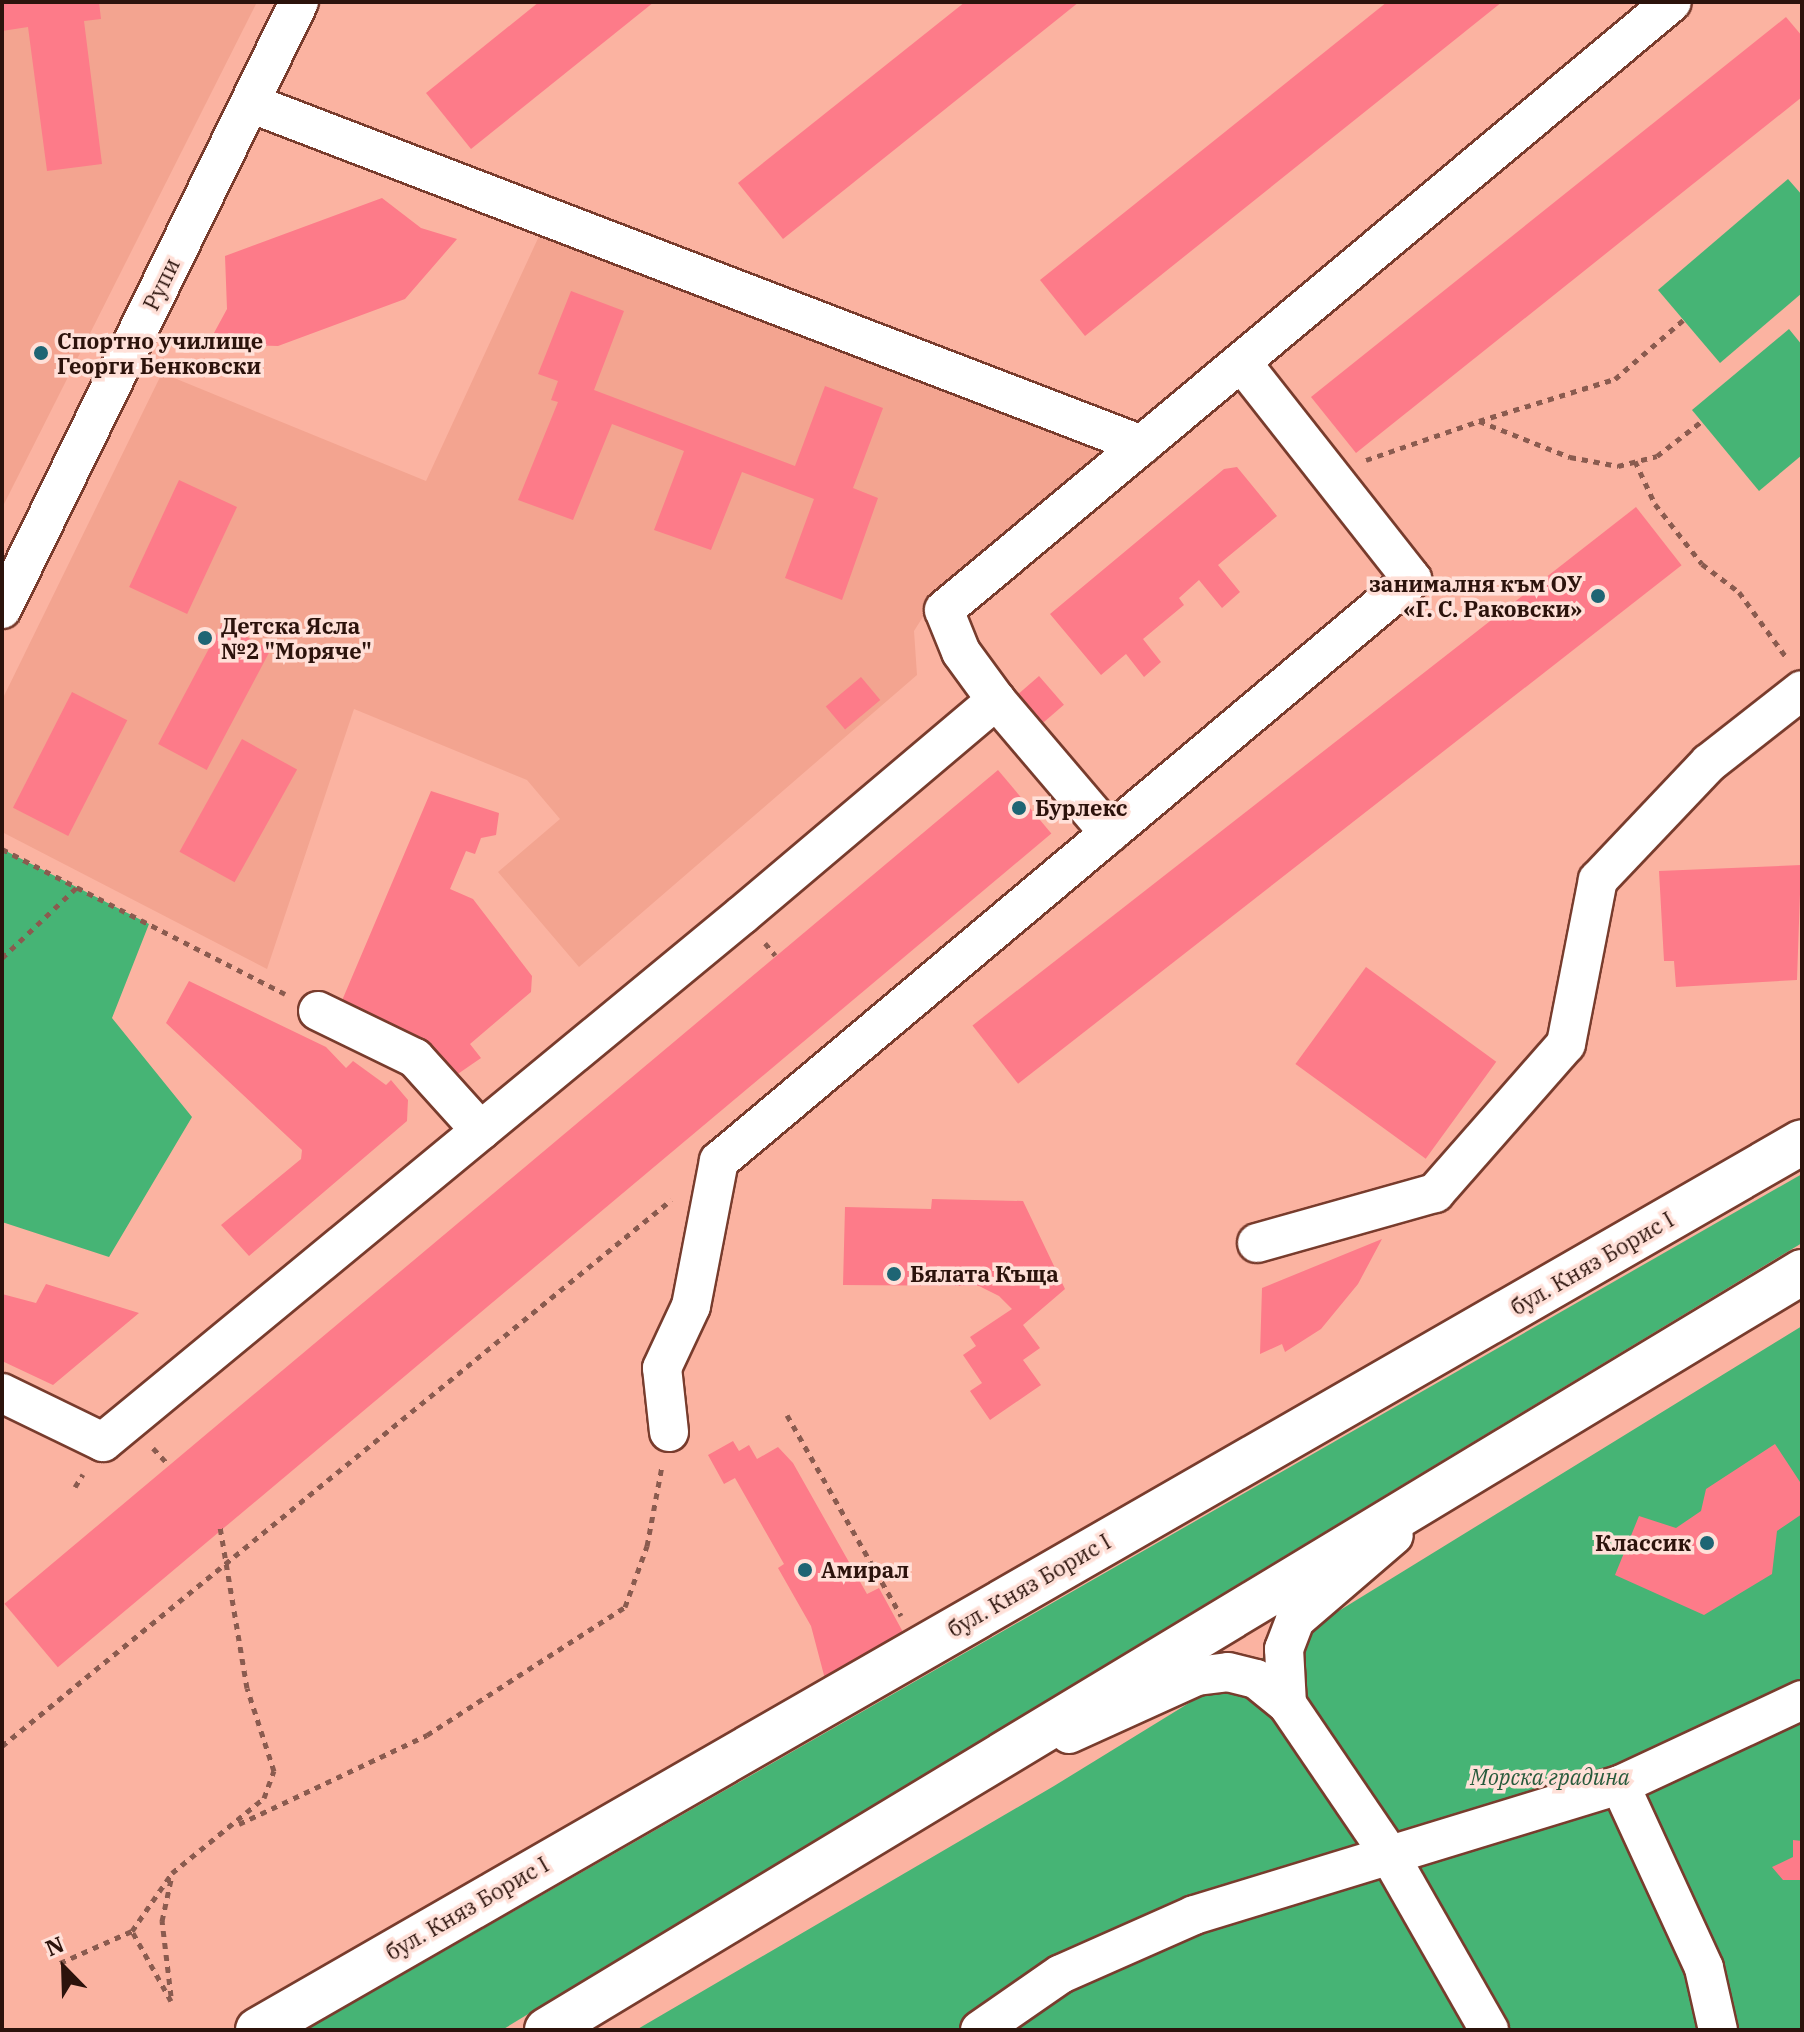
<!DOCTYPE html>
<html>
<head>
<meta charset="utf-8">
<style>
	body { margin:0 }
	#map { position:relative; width:1804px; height:2032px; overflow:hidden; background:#fbb3a1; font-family:"IBM Plex Serif",serif }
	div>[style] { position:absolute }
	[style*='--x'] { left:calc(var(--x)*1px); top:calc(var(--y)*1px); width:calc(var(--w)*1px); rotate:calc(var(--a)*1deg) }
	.built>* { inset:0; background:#f3a490 }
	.green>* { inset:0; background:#46b475 }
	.building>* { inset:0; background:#fd7b89; transform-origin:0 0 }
	.path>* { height:5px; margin-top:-2.5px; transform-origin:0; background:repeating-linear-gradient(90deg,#8a5b4f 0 6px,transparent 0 12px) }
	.roads { filter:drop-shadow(2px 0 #783c2d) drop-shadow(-2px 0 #783c2d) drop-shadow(0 2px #783c2d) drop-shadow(0 -2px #783c2d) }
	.minor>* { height:38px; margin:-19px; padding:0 19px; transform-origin:19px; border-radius:19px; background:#fff }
	.major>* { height:44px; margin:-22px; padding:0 22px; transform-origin:22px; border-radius:22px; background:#fff }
	.dots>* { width:22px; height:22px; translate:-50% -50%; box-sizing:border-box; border:4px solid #ffe0d8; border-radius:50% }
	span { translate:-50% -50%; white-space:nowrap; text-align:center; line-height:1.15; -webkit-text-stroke:7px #ffe0d8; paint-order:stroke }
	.street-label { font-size:22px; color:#2c130c }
	.poi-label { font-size:22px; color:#2c130c; font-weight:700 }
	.left { translate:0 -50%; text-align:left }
	.right { translate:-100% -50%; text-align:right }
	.park-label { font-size:22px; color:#275a3c; font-style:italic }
	.frame { position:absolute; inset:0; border:4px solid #2c130c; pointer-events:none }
	.north { position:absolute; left:24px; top:1928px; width:80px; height:80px; -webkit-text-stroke:6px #ffe0d8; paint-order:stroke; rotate:337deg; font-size:22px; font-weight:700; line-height:32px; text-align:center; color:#2c130c }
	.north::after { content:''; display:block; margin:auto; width:28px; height:36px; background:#2c130c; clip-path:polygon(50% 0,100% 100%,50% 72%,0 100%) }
</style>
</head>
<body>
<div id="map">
	<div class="built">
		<div style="clip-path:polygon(2px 2px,257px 2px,2px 508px)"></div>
		<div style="clip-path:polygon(540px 234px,1101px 443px,1105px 460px,931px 604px,914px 631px,917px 675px,579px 967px,498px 872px,560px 819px,527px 780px,354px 709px,267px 969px,2px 832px,2px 700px,162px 373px,426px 481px)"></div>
	</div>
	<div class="green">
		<div style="clip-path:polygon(1788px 179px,1802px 195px,1802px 293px,1720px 363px,1658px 290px)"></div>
		<div style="clip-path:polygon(1789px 329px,1802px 345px,1802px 455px,1759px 491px,1692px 410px)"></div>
		<div style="clip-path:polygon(2px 849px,149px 924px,112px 1018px,192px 1117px,109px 1257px,2px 1222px)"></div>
		<div style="clip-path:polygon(1802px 1174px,1802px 1243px,502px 2030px,306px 2030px)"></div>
		<div style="clip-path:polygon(1802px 1326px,1802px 2030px,636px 2030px,1054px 1786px)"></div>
	</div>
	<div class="building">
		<div style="clip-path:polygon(2px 2px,99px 2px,101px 19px,84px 21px,102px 164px,47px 171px,28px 27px,2px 31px)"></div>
		<div style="clip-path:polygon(539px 2px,654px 2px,471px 149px,426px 93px)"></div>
		<div style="clip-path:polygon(965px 2px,1079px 2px,783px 239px,738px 183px)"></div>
		<div style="clip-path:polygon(1387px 2px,1502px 2px,1085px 336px,1040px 280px)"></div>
		<div style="clip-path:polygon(1786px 17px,1802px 36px,1802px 97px,1356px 453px,1311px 397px)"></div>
		<div style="clip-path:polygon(382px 198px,421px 228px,457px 239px,405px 299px,278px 346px,208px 344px,227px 309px,225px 256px)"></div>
		<div style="clip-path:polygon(571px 291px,624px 311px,594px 390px,795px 466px,825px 386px,883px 408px,853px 488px,878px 498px,842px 600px,785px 578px,814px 499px,742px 472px,711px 550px,654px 530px,684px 451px,612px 424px,573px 520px,518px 500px,558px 402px,551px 400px,558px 381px,538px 374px)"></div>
		<div style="clip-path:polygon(1237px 467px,1277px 516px,1218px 565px,1240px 592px,1222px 608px,1199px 580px,1179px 598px,1184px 605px,1143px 639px,1161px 662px,1144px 677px,1126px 654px,1101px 675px,1050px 614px,1224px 469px)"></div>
		<div style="left:179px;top:480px;width:64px;height:118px;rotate:25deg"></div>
		<div style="left:1636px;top:507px;width:74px;height:842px;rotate:52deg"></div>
		<div style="left:222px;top:624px;width:55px;height:136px;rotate:28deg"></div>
		<div style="left:1039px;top:676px;width:38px;height:31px;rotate:49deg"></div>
		<div style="left:861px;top:677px;width:30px;height:46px;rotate:50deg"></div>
		<div style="left:72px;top:692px;width:62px;height:130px;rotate:27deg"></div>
		<div style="left:242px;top:739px;width:63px;height:129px;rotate:29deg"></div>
		<div style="left:998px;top:770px;width:83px;height:1297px;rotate:50deg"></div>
		<div style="clip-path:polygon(431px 791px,499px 813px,496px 835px,481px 838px,475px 854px,466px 851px,450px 889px,473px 899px,532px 976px,531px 992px,470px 1044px,481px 1058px,452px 1078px,335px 1017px)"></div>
		<div style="clip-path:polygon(1801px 865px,1797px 980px,1676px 987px,1674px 961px,1664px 961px,1659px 871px)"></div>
		<div style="left:1366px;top:967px;width:161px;height:120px;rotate:36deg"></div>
		<div style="clip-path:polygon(189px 981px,326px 1047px,346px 1068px,353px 1061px,386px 1085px,391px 1080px,408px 1100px,407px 1121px,249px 1256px,221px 1225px,301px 1159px,302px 1150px,166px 1023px)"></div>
		<div style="clip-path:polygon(932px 1199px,1023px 1201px,1065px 1289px,1023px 1325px,1040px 1348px,1023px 1360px,1041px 1385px,990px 1420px,970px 1391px,982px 1383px,963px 1355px,976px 1346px,970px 1337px,1012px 1309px,999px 1296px,979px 1286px,843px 1285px,845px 1207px,931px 1209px)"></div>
		<div style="clip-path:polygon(1382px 1239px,1358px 1284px,1321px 1329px,1285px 1352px,1282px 1344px,1260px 1354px,1262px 1288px)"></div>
		<div style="clip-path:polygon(46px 1284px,139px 1313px,53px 1385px,2px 1361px,2px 1294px,36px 1303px)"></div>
		<div style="clip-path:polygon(733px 1441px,739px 1451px,749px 1445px,757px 1459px,778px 1447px,793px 1463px,867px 1594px,879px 1588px,904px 1634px,825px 1679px,811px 1626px,778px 1568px,784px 1564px,735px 1478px,724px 1484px,708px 1455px)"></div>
		<div style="clip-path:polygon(1775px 1444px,1802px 1485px,1802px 1514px,1777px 1531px,1772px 1574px,1704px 1615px,1615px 1575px,1639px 1516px,1676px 1528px,1701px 1511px,1706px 1489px)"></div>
		<div style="clip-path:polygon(1793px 1840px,1802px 1841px,1802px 1880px,1783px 1880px,1772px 1867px,1793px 1857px)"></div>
	</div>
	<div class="path">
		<div style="--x:1479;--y:421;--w:142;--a:-17.2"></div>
		<div style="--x:1615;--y:379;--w:90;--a:-40.9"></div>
		<div style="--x:1366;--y:460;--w:120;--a:-19"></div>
		<div style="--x:1479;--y:421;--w:98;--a:21.6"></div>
		<div style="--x:1570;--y:457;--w:49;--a:10.6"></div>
		<div style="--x:1618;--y:466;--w:40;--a:-14.4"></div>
		<div style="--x:1657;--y:456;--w:57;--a:-37.9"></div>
		<div style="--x:1635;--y:461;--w:47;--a:65.1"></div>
		<div style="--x:1655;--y:504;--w:76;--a:51.9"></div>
		<div style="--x:1702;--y:564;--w:46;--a:37.1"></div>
		<div style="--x:1739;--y:592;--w:80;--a:54.1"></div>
		<div style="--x:2;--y:849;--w:318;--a:27.1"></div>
		<div style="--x:765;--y:943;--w:16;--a:50"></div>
		<div style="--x:2;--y:958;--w:103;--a:-43.4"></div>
		<div style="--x:787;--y:1415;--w:231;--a:60.4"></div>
		<div style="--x:153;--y:1448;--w:21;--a:47"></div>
		<div style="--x:75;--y:1487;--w:15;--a:-58"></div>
		<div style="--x:2;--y:1746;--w:864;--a:-39.22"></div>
		<div style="--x:239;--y:1824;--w:208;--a:-25.3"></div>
		<div style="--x:427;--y:1735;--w:236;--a:-32.9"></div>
		<div style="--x:625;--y:1607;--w:65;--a:-70.2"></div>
		<div style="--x:647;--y:1546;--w:81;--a:-79.4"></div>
		<div style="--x:60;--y:1963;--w:79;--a:-24"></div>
		<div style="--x:171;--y:1996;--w:76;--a:-96.8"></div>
		<div style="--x:162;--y:1921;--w:47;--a:-77.7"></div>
		<div style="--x:171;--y:2001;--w:80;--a:-119.1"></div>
		<div style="--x:132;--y:1931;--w:70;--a:-55.4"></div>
		<div style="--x:172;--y:1873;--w:119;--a:-39.2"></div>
		<div style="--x:264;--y:1798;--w:29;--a:-70"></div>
		<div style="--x:274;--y:1771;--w:87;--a:-108"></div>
		<div style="--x:247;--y:1688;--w:163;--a:-99.5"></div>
	</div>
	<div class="roads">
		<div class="minor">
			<div style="--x:250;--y:103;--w:955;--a:20.98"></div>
			<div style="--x:2;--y:609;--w:676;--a:-63.93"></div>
			<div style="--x:996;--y:700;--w:175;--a:49.6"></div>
			<div style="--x:318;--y:1011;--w:108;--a:25.9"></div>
			<div style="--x:415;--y:1058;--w:98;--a:47.9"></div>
			<div style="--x:1257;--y:1243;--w:185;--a:-15.7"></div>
			<div style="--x:1435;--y:1193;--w:198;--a:-48.7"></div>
			<div style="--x:1566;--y:1044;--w:167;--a:-79"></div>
			<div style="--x:1598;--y:880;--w:161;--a:-46.5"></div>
			<div style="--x:1709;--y:763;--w:118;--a:-38.1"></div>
			<div style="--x:2;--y:1393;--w:112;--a:25.9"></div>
			<div style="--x:103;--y:1442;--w:828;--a:-39.51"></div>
			<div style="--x:742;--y:915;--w:333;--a:-40.2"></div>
			<div style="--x:996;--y:700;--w:59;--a:-126.1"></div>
			<div style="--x:961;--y:652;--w:45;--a:-112"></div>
			<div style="--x:944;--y:610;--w:948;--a:-39.87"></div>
			<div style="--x:669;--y:1432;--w:64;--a:-96.2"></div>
			<div style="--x:662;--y:1368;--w:68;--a:-64.9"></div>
			<div style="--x:691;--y:1306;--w:148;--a:-79.1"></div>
			<div style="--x:719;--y:1161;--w:905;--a:-40.02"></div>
			<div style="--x:1412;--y:579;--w:276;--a:-128.2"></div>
			<div style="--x:1287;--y:1704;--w:55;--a:-93.1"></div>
			<div style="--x:1284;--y:1649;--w:31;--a:-69"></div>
			<div style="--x:1295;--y:1620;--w:130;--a:-40.6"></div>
			<div style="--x:1069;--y:1734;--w:141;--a:-24.4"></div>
			<div style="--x:1197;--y:1676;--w:31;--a:-7"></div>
			<div style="--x:1228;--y:1672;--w:29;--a:14"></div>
			<div style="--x:1256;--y:1679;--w:40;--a:39"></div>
			<div style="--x:1287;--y:1704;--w:178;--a:55.8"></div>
			<div style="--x:1387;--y:1851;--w:206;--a:60.3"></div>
			<div style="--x:1620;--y:1785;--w:201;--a:65.3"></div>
			<div style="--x:1704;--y:1968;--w:64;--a:77.3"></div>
			<div style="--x:980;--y:2030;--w:98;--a:-34.7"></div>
			<div style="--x:1061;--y:1974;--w:145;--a:-23.9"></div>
			<div style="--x:1194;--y:1915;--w:445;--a:-17"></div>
			<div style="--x:1620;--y:1785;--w:201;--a:-25"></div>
		</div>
		<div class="major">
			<div style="--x:258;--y:2030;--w:1781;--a:-29.9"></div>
			<div style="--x:547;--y:2030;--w:1466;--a:-31.13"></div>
		</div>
	</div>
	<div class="dots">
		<div style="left:41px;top:353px;background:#1e6574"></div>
		<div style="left:1598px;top:596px;background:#1e6574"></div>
		<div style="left:205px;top:638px;background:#1e6574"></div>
		<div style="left:1019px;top:808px;background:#1e6574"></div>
		<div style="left:894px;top:1274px;background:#1e6574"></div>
		<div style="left:1707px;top:1543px;background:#1e6574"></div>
		<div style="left:805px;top:1570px;background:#1e6574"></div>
	</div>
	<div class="street-label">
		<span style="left:161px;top:284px;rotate:-64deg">Рупи</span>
		<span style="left:1592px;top:1263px;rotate:-30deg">бул. Княз Борис I</span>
		<span style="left:1029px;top:1585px;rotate:-30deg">бул. Княз Борис I</span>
		<span style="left:467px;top:1908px;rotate:-30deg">бул. Княз Борис I</span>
	</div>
	<div class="poi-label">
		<span class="left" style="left:57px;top:353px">Спортно училище<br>Георги Бенковски</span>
		<span class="right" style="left:1582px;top:596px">занималня към ОУ<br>«Г. С. Раковски»</span>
		<span class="left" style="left:221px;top:638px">Детска Ясла<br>№2 "Моряче"</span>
		<span class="left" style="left:1035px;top:808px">Бурлекс</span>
		<span class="left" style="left:910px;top:1274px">Бялата Къща</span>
		<span class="right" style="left:1691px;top:1543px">Классик</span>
		<span class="left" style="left:821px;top:1570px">Амирал</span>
	</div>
	<div class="park-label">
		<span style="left:1550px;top:1777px">Морска градина</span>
	</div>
	<div class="frame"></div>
	<div class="north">N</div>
</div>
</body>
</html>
